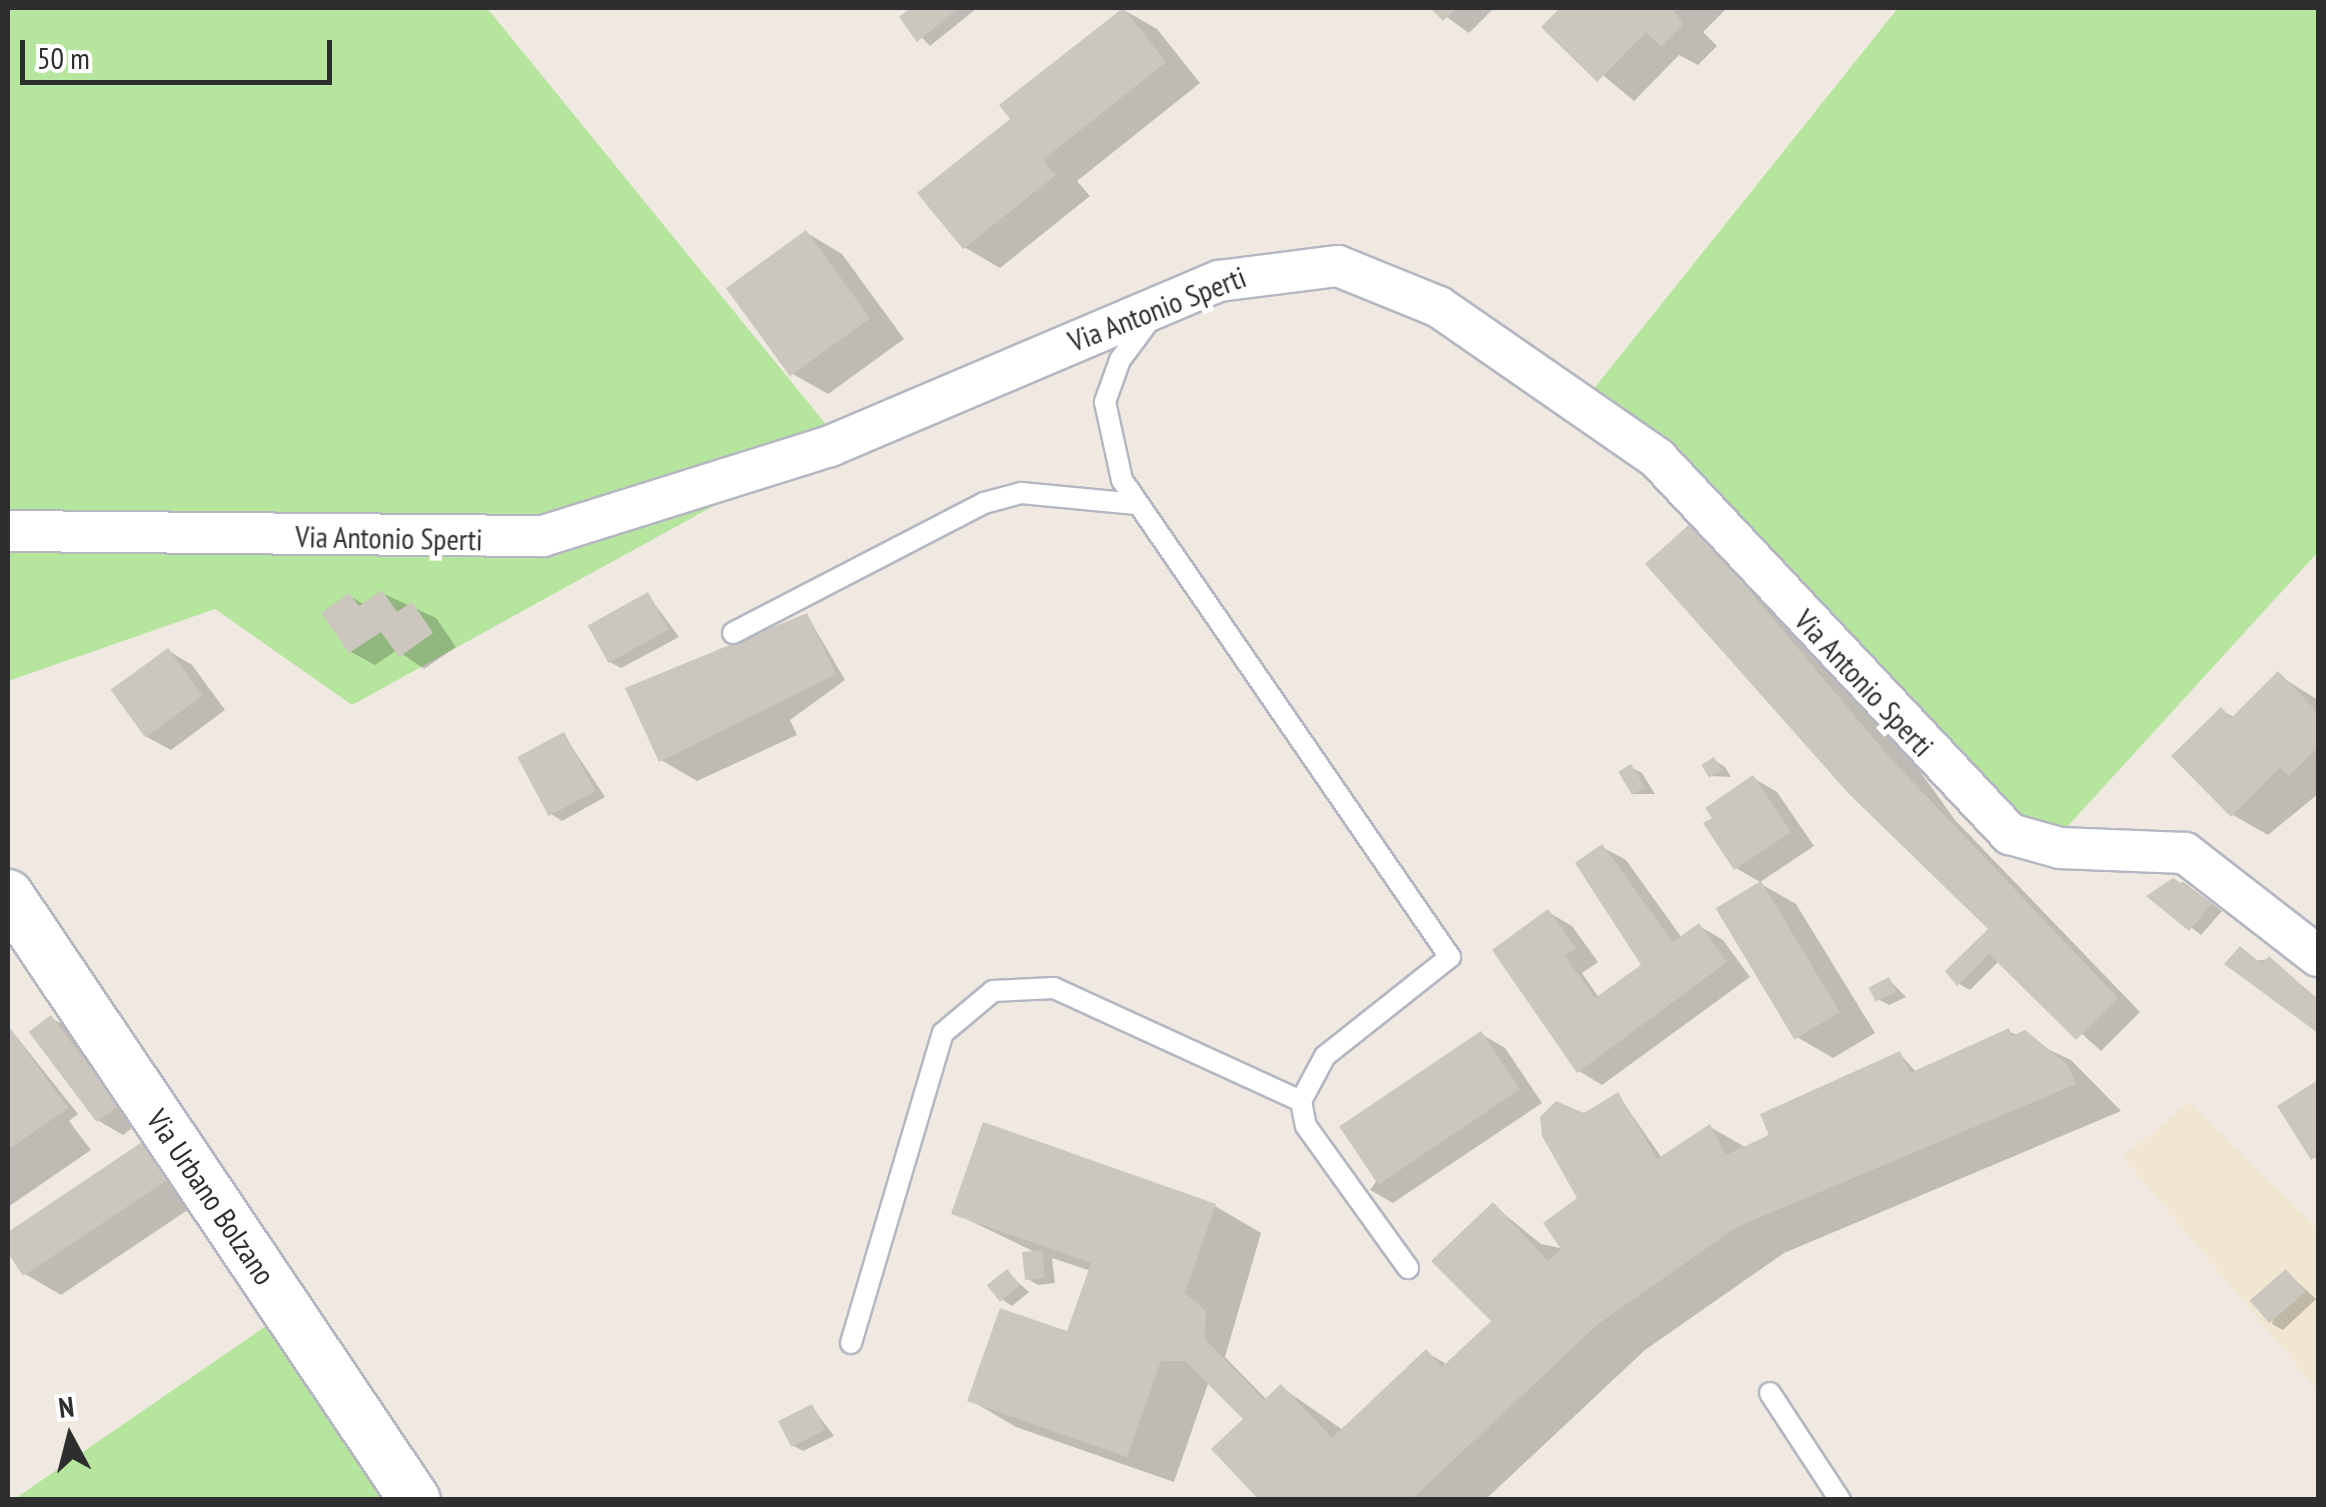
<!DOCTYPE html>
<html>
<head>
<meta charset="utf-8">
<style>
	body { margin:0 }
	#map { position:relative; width:2326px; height:1507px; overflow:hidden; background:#efe9e1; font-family:"PT Sans Narrow",sans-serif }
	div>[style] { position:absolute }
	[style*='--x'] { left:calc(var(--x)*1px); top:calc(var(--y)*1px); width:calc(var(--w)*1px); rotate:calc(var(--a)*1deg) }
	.education>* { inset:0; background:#f0e6d1 }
	.green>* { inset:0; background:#b6e59e }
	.shadow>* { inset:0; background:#0003 }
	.building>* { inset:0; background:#cbc7bf; transform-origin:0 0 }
	.roads { filter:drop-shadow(2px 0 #b4b7c1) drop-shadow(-2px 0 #b4b7c1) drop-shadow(0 2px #b4b7c1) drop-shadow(0 -2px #b4b7c1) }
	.service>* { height:20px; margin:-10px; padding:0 10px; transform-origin:10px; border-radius:10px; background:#fff }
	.minor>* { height:40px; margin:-20px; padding:0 20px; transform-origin:20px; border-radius:20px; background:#fff }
	.tertiary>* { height:50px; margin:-25px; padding:0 25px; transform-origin:25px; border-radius:25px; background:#fff }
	span { translate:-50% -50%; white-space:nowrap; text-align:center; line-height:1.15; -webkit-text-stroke:10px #fff; paint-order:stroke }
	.street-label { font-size:30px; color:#2e2e2e }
	.frame { position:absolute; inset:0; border:10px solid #2e2e2e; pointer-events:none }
	.north { position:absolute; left:20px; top:1387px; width:100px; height:100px; -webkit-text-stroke:8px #fff; paint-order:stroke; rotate:353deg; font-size:28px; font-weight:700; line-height:40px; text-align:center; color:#2e2e2e }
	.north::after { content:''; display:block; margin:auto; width:35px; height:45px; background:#2e2e2e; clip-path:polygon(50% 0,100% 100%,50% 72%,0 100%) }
	.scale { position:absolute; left:20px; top:40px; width:312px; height:45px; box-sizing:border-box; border:5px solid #2e2e2e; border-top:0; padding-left:12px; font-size:30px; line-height:35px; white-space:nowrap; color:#2e2e2e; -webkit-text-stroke:8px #fff; paint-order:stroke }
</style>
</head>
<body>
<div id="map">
	<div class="education">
		<div style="clip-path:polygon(2189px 1102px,2318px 1229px,2318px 1391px,2123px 1157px)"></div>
	</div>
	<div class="green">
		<div style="clip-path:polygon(8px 8px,487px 8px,837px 438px,352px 705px,215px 609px,8px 681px)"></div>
		<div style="clip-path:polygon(1898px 8px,2318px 8px,2318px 552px,2067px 827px,2016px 822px,1588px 396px)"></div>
		<div style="clip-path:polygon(304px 1300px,436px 1500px,13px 1500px)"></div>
	</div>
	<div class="shadow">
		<div style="clip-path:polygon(914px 8px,977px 8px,930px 46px,902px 17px)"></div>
		<div style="clip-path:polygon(1434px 8px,1494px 8px,1469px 33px)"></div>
		<div style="clip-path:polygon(1564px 8px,1727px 8px,1703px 32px,1717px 46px,1698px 65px,1679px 55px,1634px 101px,1545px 27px)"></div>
		<div style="clip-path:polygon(1122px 9px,1157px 29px,1200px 83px,1077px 181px,1090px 196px,1000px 268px,964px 247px,1014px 119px,1002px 105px)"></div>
		<div style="clip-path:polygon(807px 233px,842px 254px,904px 339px,828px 394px,793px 374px)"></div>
		<div style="clip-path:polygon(1693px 525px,1886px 724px,1955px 820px,2140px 1012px,2101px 1051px,2000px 960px,1970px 990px,1959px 984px,1991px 929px)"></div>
		<div style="clip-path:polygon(382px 593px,436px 618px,456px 647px,424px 669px,397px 650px,375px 665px,351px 652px,350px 596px,365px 605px)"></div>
		<div style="clip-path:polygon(648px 595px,679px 637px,621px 668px,610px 662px)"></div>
		<div style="clip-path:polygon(807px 615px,845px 680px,790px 720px,797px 735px,697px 781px,661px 760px,628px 689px)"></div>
		<div style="clip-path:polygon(169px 651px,192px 665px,225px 710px,171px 750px,147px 737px)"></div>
		<div style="clip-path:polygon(2278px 675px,2318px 700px,2318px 794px,2268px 835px,2233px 815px,2221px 710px,2234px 717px)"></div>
		<div style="clip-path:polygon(564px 735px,605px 797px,562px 821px,551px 814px)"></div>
		<div style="clip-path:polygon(1714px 760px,1725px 767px,1731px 777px,1711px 776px)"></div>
		<div style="clip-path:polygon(1631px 767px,1642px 773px,1655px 794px,1633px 794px)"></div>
		<div style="clip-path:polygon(1753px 778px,1777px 792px,1814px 846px,1760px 882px,1736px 868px,1715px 819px)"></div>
		<div style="clip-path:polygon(1602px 847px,1626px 860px,1682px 938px,1699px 926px,1723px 940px,1750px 977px,1602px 1085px,1579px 1071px,1548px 912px,1572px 926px,1598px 962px,1582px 973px,1599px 998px,1644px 965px)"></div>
		<div style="clip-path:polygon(2183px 882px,2222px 911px,2201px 935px,2150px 895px)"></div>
		<div style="clip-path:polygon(1761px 884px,1796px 904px,1875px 1033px,1833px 1058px,1797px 1037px)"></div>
		<div style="clip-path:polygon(2270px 959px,2318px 999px,2318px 1030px,2228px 964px)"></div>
		<div style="clip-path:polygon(1889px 980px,1906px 997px,1889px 1005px,1878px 999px)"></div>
		<div style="clip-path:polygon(51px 1018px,75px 1031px,142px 1120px,123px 1135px,99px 1121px)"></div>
		<div style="clip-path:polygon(8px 1026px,78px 1114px,69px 1121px,91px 1150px,8px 1207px)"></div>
		<div style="clip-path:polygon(2008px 1031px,2071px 1060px,2121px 1111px,1784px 1253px,1645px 1350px,1485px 1500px,1262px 1500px,1247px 1419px,1209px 1381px,1174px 1482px,1016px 1427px,970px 1400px,1068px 1334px,1091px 1271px,1052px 1258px,1055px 1283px,1038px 1285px,1027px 1278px,1037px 1253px,954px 1213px,1215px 1206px,1261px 1233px,1225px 1357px,1267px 1400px,1281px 1387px,1343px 1430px,1426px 1352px,1448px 1365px,1495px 1321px,1493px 1205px,1541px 1244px,1565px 1249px,1581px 1199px,1557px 1104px,1586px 1114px,1618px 1095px,1662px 1158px,1710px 1127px,1747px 1148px,1900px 1054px,1916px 1072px)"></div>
		<div style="clip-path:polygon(1481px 1034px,1505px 1048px,1542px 1103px,1393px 1203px,1370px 1190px)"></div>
		<div style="clip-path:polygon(2318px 1083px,2318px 1162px,2280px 1107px)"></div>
		<div style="clip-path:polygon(142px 1145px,177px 1165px,201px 1201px,61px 1295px,25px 1274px,8px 1235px)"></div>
		<div style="clip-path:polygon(1007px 1272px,1029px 1292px,1012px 1306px,1001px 1299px)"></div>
		<div style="clip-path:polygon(2286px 1272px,2316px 1299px,2283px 1330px,2272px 1324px)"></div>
		<div style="clip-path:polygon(812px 1407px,834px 1436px,803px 1451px,792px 1445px)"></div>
	</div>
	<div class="building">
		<div style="clip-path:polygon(910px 8px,959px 8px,917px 42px,899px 17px)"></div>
		<div style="clip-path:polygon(1123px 8px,1166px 62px,1043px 160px,1056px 175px,963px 249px,917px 193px,1010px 119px,999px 105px)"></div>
		<div style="clip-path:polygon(1430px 8px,1457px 8px,1443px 21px)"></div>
		<div style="clip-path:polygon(1560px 8px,1672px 8px,1683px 24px,1661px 47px,1646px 32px,1597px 82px,1541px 27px)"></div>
		<div style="left:806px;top:230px;width:109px;height:99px;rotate:54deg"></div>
		<div style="clip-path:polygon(1692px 522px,1890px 758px,2118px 998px,2076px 1040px,1989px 954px,1957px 986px,1945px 971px,1988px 929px,1849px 794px,1645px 564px)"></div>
		<div style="clip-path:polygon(382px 590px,397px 612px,412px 602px,433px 633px,399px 657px,381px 632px,349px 653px,321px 613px,349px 593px,359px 606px)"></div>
		<div style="left:648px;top:592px;width:43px;height:69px;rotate:61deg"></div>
		<div style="clip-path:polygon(807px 613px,836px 674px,659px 762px,625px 688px)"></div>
		<div style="left:168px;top:648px;width:59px;height:71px;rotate:54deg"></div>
		<div style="clip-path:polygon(2278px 671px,2318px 713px,2318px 747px,2289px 776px,2280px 767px,2231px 817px,2171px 756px,2221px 707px,2231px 718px)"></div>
		<div style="left:564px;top:732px;width:67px;height:53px;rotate:62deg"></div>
		<div style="left:1714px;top:757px;width:15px;height:15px;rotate:58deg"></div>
		<div style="left:1631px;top:764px;width:27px;height:15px;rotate:59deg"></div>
		<div style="clip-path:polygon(1753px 775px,1791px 832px,1734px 870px,1703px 823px,1712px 818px,1705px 808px)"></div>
		<div style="clip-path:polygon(1602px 844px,1673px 942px,1699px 923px,1727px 962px,1577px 1073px,1492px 950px,1548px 909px,1576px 948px,1565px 956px,1595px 998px,1641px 965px,1575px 863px)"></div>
		<div style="clip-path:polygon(2173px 878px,2212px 903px,2189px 931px,2146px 896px)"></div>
		<div style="left:1761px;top:881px;width:153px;height:53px;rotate:59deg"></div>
		<div style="clip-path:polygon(2240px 946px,2262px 964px,2269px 956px,2318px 1000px,2318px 1033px,2224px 964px)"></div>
		<div style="left:1889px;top:977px;width:16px;height:23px;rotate:63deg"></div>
		<div style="left:51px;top:1015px;width:113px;height:28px;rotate:53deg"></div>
		<div style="clip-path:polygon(8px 1026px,68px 1108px,8px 1150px)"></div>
		<div style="clip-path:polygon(2009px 1028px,2012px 1036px,2025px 1030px,2068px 1065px,2076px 1084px,1737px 1227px,1598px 1324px,1411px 1500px,1259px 1500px,1211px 1449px,1243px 1419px,1185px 1361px,1161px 1361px,1127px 1457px,967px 1401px,1000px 1308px,1067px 1331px,1091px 1263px,951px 1214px,983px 1122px,1216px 1204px,1185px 1293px,1206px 1311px,1205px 1339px,1264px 1400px,1281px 1384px,1332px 1438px,1426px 1349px,1442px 1367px,1491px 1321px,1431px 1261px,1493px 1202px,1548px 1261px,1561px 1249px,1543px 1223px,1577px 1198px,1542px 1136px,1540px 1117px,1556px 1101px,1584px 1113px,1618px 1092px,1657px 1159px,1710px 1124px,1726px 1155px,1769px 1135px,1760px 1114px,1900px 1051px,1910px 1073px)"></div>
		<div style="left:1481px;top:1031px;width:70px;height:171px;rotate:56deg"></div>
		<div style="clip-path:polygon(2318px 1080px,2318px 1155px,2311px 1160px,2277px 1106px)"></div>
		<div style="clip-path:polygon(142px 1142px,167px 1180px,23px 1276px,8px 1253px,8px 1232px)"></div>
		<div style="left:1042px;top:1250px;width:28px;height:20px;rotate:84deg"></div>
		<div style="left:1007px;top:1269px;width:21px;height:26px;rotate:51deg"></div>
		<div style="left:2286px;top:1269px;width:30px;height:48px;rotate:49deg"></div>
		<div style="left:812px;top:1404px;width:29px;height:38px;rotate:63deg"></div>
	</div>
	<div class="roads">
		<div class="service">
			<div style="--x:1152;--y:317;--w:54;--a:126.7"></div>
			<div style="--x:1120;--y:360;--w:45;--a:109.7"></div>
			<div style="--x:1105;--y:402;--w:80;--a:77.7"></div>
			<div style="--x:1122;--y:480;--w:579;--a:55.49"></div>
			<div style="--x:1450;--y:957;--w:159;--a:141.6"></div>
			<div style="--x:1325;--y:1056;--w:51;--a:118.1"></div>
			<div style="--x:1301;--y:1101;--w:25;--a:79"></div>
			<div style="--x:1306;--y:1126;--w:175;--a:54.3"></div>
			<div style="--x:733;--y:633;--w:283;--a:-27.4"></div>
			<div style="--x:984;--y:503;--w:38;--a:-15"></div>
			<div style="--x:1021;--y:493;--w:116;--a:5.5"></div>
			<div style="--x:851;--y:1343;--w:323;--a:-73.5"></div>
			<div style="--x:943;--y:1033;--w:65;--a:-40"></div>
			<div style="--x:993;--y:991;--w:61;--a:-2.8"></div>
			<div style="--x:1054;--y:988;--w:272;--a:24.6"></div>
			<div style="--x:1770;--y:1393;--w:128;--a:56.8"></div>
		</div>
		<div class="minor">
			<div style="--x:8;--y:531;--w:535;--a:0.54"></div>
			<div style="--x:543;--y:536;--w:301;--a:-17.4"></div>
			<div style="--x:830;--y:446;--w:423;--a:-23"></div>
			<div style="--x:1219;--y:281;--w:120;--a:-7.2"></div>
			<div style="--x:1338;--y:266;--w:109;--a:22.1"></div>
			<div style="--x:1439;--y:307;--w:265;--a:34.7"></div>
			<div style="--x:1657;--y:458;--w:516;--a:46.81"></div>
			<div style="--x:2010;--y:834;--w:52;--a:15.6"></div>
			<div style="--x:2060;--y:848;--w:125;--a:2.3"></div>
			<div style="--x:2185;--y:853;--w:168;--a:37.8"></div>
		</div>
		<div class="tertiary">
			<div style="--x:8;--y:895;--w:729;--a:56.07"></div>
		</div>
	</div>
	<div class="street-label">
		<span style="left:1157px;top:309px;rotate:-21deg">Via Antonio Sperti</span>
		<span style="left:389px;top:538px;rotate:1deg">Via Antonio Sperti</span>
		<span style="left:1864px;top:683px;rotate:47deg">Via Antonio Sperti</span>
		<span style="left:211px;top:1197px;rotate:56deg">Via Urbano Bolzano</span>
	</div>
	<div class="frame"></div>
	<div class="north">N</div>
	<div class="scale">50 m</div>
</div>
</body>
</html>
